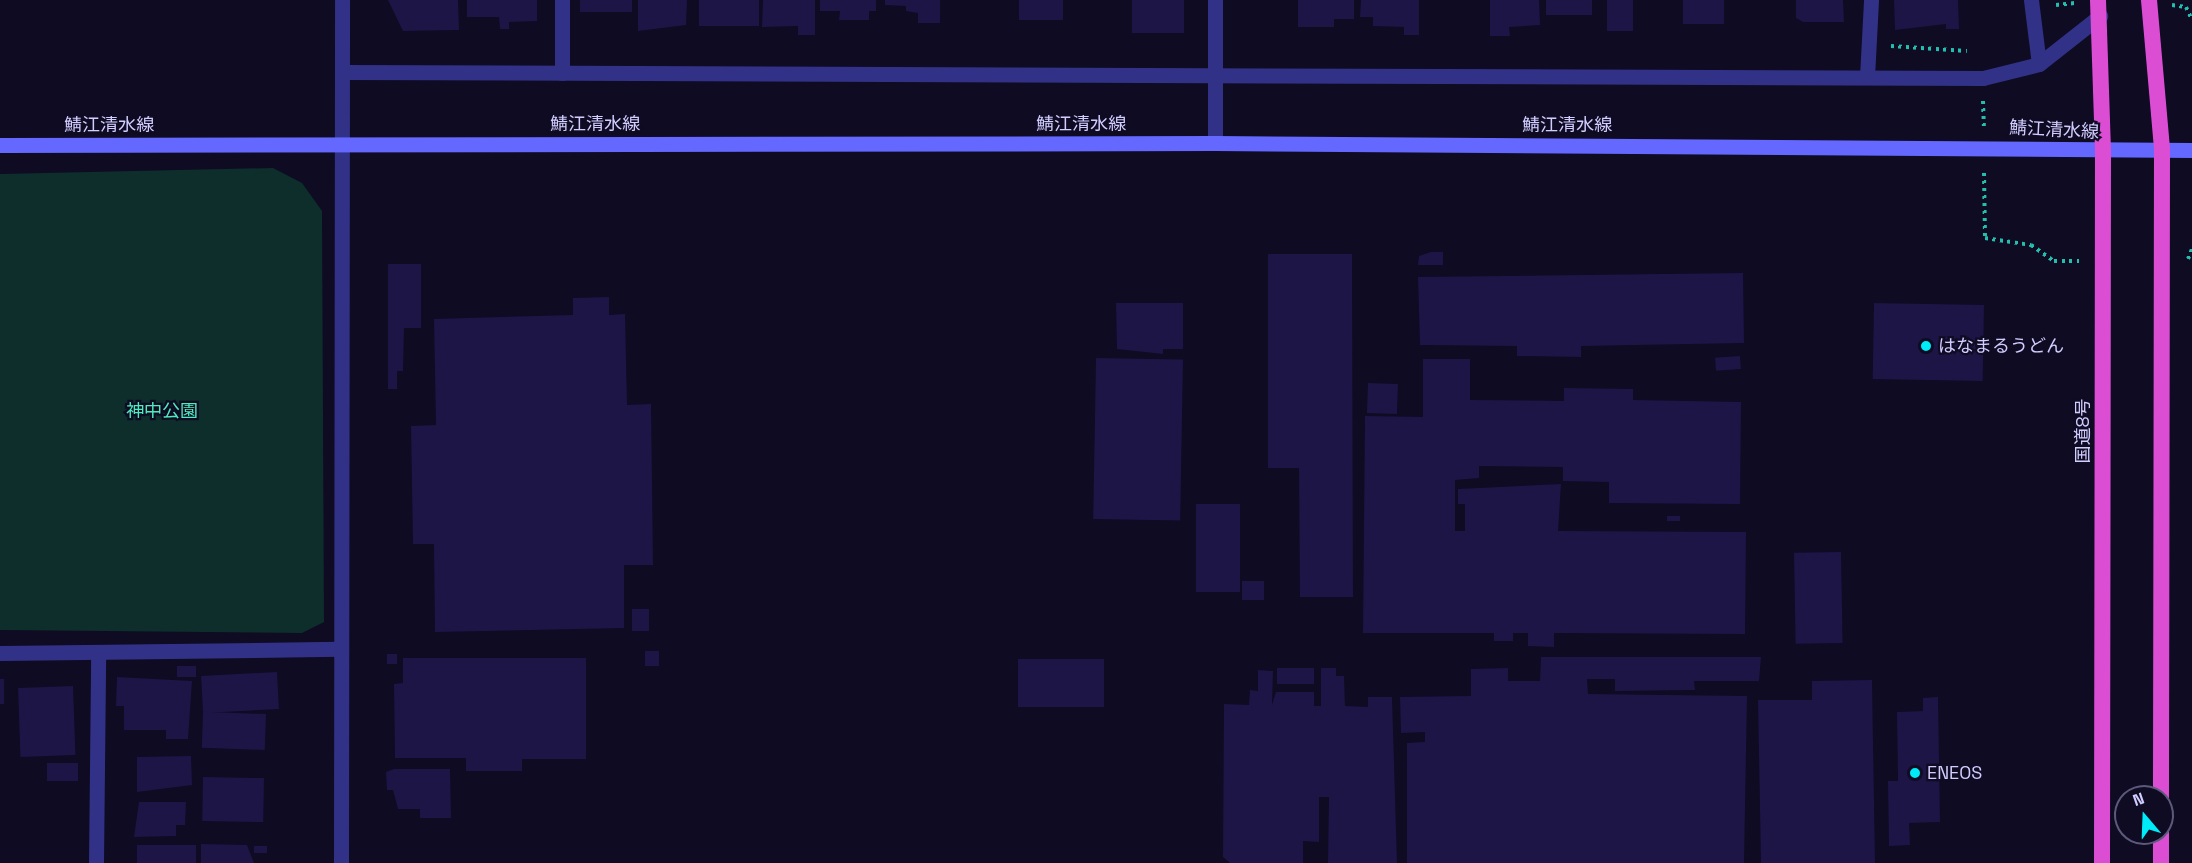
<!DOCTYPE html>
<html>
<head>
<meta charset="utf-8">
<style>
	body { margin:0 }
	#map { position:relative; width:2192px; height:863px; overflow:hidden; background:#0e0b23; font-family:"Space Grotesk","Noto Sans JP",sans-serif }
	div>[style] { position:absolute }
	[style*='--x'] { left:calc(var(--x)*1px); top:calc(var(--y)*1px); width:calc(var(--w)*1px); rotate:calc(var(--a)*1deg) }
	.green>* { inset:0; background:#0e2e2b }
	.building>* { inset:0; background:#1d1546; transform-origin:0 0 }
	.path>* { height:4px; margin-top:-2px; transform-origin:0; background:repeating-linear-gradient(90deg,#22bfae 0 3px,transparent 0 7.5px) }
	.minor>* { height:15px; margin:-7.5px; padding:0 7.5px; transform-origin:7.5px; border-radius:7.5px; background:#313287 }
	.tertiary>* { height:15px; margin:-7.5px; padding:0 7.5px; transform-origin:7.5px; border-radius:7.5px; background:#313287 }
	.secondary>* { height:15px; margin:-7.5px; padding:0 7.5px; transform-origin:7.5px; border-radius:7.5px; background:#6468ff }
	.trunk>* { height:16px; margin:-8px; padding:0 8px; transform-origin:8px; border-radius:8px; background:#db4ed4 }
	.dots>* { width:16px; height:16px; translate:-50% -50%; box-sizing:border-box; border:3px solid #0e0b23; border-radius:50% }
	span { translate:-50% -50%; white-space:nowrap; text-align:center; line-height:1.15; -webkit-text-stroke:4.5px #0e0b23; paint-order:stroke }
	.street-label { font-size:18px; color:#d1cdff }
	.poi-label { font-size:18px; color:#d1cdff }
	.left { translate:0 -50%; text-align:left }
	.park-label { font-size:18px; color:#4debbc }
	.north { position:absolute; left:2114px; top:785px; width:60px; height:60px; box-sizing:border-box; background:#0e0b23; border:2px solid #5c597b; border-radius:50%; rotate:341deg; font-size:16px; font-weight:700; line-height:24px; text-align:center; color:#d1cdff }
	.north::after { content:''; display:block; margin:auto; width:21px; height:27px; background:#00ebf8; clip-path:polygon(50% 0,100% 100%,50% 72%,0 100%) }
</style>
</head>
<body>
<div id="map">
	<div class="green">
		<div style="clip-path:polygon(273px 168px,302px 183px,322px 211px,324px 622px,302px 633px,0 630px,0 174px)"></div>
	</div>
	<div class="building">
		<div style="clip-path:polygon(388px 0,458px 0,459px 30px,403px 31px)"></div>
		<div style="clip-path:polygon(467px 0,537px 0,537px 21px,509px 22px,509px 29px,500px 29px,499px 17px,467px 17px)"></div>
		<div style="left:580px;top:0;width:52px;height:12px"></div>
		<div style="clip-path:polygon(638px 0,687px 0,686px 25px,638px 31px)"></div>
		<div style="left:699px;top:0;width:60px;height:26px"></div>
		<div style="clip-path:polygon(763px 0,815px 0,815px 35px,798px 35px,798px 26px,762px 27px)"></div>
		<div style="clip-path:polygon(820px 0,876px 0,876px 11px,869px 11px,869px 20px,839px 20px,840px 11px,820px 11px)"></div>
		<div style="clip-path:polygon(885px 0,940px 0,940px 23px,918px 23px,918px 13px,906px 11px,906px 6px,885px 5px)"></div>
		<div style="left:1019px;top:0;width:44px;height:20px"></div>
		<div style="left:1132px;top:0;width:52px;height:33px"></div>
		<div style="clip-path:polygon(1298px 0,1354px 0,1354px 19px,1334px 19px,1334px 27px,1298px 27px)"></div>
		<div style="clip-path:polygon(1361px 0,1419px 0,1419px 35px,1404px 35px,1404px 27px,1373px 26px,1373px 17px,1360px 17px)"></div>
		<div style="clip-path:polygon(1490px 0,1539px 0,1540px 25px,1509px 27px,1510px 36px,1490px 36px)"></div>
		<div style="left:1546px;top:0;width:46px;height:15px"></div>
		<div style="left:1607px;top:0;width:26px;height:31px"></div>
		<div style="left:1683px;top:0;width:41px;height:24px"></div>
		<div style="clip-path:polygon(1796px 0,1843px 0,1844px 22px,1803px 22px,1796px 18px)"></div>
		<div style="clip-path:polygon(1894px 0,1958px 0,1959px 29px,1946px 29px,1946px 24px,1895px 30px)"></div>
		<div style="clip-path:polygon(1431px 252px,1443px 252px,1443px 265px,1418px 265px,1419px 256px)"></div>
		<div style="clip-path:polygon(1268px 254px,1352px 254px,1353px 597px,1300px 597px,1299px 468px,1268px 468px)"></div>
		<div style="clip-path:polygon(388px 264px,421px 264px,421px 328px,404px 328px,403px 371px,397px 371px,397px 389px,388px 389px)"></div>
		<div style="clip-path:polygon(1743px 273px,1744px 343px,1581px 346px,1581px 357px,1517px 356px,1517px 346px,1420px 345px,1418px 277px)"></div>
		<div style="clip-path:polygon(609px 297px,609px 315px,625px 314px,627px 405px,651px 404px,653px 565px,624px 565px,624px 628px,435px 632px,434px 544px,413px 544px,411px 426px,436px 425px,434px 319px,573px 315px,573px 298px)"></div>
		<div style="clip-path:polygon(1116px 303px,1183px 303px,1183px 349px,1163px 349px,1163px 354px,1117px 349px)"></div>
		<div style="left:1874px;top:303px;width:110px;height:76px;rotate:1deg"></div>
		<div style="left:1740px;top:356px;width:13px;height:25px;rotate:86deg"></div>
		<div style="left:1096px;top:358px;width:87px;height:161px;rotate:1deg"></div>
		<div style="clip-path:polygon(1423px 359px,1470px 359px,1470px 400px,1564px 401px,1564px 388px,1633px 389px,1633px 400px,1741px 402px,1740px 504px,1609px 503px,1609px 482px,1563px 481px,1563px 467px,1479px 466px,1479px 478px,1455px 480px,1455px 531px,1465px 531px,1465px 504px,1458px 504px,1458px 489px,1561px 484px,1558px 531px,1746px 532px,1745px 634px,1554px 633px,1554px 647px,1528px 646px,1528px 633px,1513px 633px,1513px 641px,1494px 641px,1494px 633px,1363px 633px,1365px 416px,1423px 417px)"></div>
		<div style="left:1368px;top:383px;width:30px;height:30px;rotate:2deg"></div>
		<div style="left:1196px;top:504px;width:44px;height:88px"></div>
		<div style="left:1667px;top:516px;width:13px;height:5px"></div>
		<div style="left:1841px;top:552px;width:91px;height:47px;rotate:89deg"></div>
		<div style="left:1242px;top:581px;width:22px;height:19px"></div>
		<div style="left:632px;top:609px;width:17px;height:22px"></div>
		<div style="left:645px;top:651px;width:14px;height:15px"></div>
		<div style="left:387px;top:654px;width:10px;height:10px"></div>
		<div style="clip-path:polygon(1541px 657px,1761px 657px,1759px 681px,1694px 681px,1695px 690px,1615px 691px,1615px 679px,1587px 679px,1588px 694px,1747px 696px,1744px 863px,1407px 863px,1407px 743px,1425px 742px,1425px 732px,1401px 733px,1400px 697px,1471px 696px,1471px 669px,1508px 668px,1508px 681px,1540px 681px)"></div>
		<div style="clip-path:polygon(403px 658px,586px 658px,586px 759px,522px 759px,522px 771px,466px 771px,466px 758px,395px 758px,394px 684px,403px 683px)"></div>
		<div style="left:1018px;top:659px;width:86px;height:48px"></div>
		<div style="left:177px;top:666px;width:19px;height:11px"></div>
		<div style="left:1314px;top:668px;width:16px;height:37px;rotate:90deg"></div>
		<div style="clip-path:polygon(1321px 668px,1336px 668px,1336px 676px,1344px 676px,1345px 706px,1368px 707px,1368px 697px,1392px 697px,1397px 863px,1328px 863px,1329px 797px,1319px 797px,1319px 842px,1303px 841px,1303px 863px,1230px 863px,1223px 857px,1224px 704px,1249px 705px,1250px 690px,1258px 691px,1258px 670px,1273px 671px,1272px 705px,1276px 692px,1314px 692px,1314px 706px,1321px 706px)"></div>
		<div style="left:277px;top:672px;width:37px;height:76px;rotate:87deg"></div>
		<div style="clip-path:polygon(117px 677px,192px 681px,188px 739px,166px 739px,166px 730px,124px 730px,124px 706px,116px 706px)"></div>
		<div style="left:4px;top:679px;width:25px;height:4px;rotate:90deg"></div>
		<div style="clip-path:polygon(1872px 680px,1875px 863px,1761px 863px,1758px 700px,1812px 700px,1812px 681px)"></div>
		<div style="left:73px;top:686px;width:69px;height:55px;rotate:88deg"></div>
		<div style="clip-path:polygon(1938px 697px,1940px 822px,1909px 823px,1910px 845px,1889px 846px,1888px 781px,1898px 781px,1897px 712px,1923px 711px,1923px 698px)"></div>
		<div style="left:266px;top:714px;width:36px;height:63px;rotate:92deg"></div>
		<div style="clip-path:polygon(191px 756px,192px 785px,137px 792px,137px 757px)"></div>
		<div style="left:78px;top:763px;width:18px;height:31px;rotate:90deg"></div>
		<div style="clip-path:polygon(394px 769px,450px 769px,451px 818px,420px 818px,420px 809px,398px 809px,393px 790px,387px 790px,386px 772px)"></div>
		<div style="left:203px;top:777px;width:61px;height:44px;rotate:1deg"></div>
		<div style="clip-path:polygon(139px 802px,186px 802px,185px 825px,176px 825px,176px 836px,134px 837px)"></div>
		<div style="clip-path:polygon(201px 844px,247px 845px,254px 863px,201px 863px)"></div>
		<div style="left:196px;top:845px;width:18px;height:59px;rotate:90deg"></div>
		<div style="left:254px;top:846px;width:13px;height:7px"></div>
	</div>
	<div class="path">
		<div style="--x:2056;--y:5;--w:19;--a:-6"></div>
		<div style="--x:2172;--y:5;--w:14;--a:8"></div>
		<div style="--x:2186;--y:7;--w:14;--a:65"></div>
		<div style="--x:1891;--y:46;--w:76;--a:3.8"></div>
		<div style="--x:1983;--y:101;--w:25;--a:88"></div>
		<div style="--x:1984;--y:173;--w:65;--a:89.1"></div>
		<div style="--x:1985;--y:238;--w:47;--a:8.7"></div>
		<div style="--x:2031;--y:245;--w:28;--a:35"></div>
		<div style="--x:2054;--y:261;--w:25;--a:0"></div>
		<div style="--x:2188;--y:259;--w:11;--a:-68"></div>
	</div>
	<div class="minor">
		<div style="--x:1215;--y:0;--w:143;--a:90"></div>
		<div style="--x:2031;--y:0;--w:64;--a:82.9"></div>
		<div style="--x:342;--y:72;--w:1641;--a:0.21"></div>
		<div style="--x:1983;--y:78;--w:58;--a:-14"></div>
		<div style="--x:2039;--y:64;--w:78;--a:-38.2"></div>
		<div style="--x:562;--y:73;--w:73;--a:-90"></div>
		<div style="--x:1867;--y:77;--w:77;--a:-87"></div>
		<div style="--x:0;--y:653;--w:340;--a:-0.7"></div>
		<div style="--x:96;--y:863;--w:208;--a:-89.4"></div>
	</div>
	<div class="tertiary">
		<div style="--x:341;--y:863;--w:863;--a:-89.93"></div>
	</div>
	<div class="secondary">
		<div style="--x:0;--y:145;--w:1215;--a:-0.09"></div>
		<div style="--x:1215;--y:143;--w:977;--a:0.41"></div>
	</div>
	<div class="trunk">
		<div style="--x:2098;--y:0;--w:152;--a:88.1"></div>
		<div style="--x:2103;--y:152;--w:711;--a:90.08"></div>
		<div style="--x:2149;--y:0;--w:151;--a:85"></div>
		<div style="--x:2162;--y:150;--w:647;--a:90.09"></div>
		<div style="--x:2161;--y:863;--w:30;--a:-90"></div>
	</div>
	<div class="dots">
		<div style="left:1926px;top:346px;background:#00ebf8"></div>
		<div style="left:1915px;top:773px;background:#00ebf8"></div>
	</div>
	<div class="street-label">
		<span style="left:595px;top:124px">鯖江清水線</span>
		<span style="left:1081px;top:124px">鯖江清水線</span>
		<span style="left:109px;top:125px">鯖江清水線</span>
		<span style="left:1567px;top:125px">鯖江清水線</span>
		<span style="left:2054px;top:130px;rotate:3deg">鯖江清水線</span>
		<span style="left:2083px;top:431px;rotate:-90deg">国道8号</span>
	</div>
	<div class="poi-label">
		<span class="left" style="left:1938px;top:346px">はなまるうどん</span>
		<span class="left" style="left:1927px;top:773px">ENEOS</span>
	</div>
	<div class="park-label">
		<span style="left:162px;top:411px">神中公園</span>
	</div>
	<div class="north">N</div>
</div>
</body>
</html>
